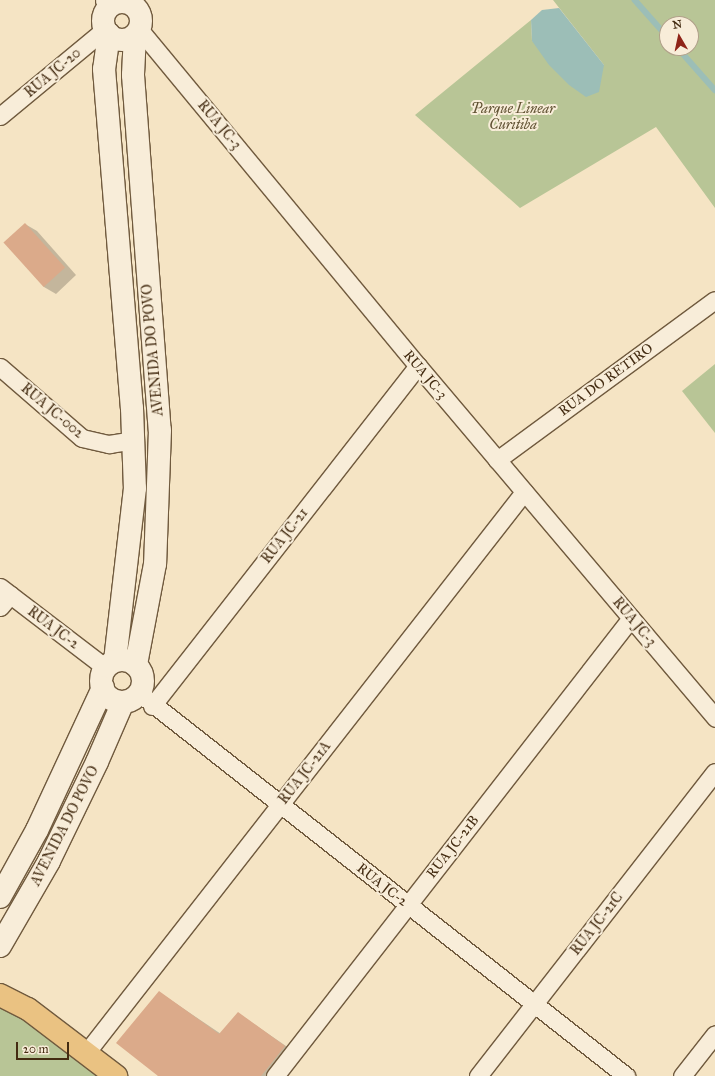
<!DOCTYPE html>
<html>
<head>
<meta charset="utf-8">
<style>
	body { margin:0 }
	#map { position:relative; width:715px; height:1076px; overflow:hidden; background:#f5e4c4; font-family:"IM FELL Great Primer",serif }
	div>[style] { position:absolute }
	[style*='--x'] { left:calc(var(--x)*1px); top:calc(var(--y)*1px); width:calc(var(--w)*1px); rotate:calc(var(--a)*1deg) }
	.green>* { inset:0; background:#b8c596 }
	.water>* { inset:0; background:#9cbeb7 }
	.shadow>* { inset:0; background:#0003 }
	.stream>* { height:5.5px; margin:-2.75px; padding:0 2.75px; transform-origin:2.75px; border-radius:2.75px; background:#9cbeb7 }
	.building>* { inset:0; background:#dbaa8a; transform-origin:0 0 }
	.roads { filter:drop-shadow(1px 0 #705a3e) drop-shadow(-1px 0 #705a3e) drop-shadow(0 1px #705a3e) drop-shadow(0 -1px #705a3e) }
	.minor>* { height:17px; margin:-8.5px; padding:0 8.5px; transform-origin:8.5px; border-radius:8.5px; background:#f8edd9 }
	.secondary>* { height:22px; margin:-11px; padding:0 11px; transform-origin:11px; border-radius:11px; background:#f8edd9 }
	.secondary>.ring { margin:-11px; padding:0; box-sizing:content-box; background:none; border:22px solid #f8edd9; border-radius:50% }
	.primary>* { height:22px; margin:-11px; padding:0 11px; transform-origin:11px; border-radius:11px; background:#eac282 }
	span { translate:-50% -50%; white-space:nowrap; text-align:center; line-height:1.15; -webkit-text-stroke:4px #f8edd9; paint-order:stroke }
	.street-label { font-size:14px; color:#442c12 }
	.park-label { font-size:14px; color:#615233; font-style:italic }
	.north { position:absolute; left:659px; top:16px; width:40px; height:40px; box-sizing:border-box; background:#f8edd9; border:1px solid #b0a089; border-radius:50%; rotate:351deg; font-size:11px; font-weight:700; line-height:16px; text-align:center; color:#442c12 }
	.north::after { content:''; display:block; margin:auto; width:14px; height:18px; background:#8f2418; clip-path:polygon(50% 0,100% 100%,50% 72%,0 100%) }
	.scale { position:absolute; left:16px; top:1042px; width:53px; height:18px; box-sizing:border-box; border:2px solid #442c12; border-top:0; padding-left:5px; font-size:12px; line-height:14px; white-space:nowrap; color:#442c12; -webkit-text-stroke:3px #f8edd9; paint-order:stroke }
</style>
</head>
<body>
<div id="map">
	<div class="green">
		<div style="clip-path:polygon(evenodd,553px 0,715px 0,715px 208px,656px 127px,520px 208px,415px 115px,531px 20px,532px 41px,604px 65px,553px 0,667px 24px,691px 24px,691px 48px,667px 48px,667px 24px)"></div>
		<div style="clip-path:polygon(715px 364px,715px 433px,682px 391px)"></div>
		<div style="clip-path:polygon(0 1008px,24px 1016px,105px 1076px,0 1076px)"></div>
	</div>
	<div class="water">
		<div style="clip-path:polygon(559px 8px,604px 65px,599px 92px,586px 97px,569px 85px,549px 65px,532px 41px,531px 20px,542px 10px)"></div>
	</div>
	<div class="shadow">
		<div style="clip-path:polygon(25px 224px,37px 231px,76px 275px,56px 294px,44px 287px)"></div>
		<div style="clip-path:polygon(159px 992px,221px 1034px,238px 1013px,299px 1055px,283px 1076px,159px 1076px)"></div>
	</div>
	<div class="stream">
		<div style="--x:635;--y:0;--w:48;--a:48.4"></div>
		<div style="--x:678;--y:48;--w:56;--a:48.6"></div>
	</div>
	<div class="building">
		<div style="left:25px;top:223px;width:60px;height:29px;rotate:48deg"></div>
		<div style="clip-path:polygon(159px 991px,219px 1034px,238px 1012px,285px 1046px,261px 1076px,158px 1076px,116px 1043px)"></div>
	</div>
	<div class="roads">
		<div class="minor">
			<div style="--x:104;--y:0;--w:9;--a:54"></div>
			<div style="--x:139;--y:29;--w:438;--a:50.4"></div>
			<div style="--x:418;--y:366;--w:461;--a:49.8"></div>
			<div style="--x:0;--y:116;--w:136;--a:-39.6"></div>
			<div style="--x:0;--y:367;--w:108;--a:40.9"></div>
			<div style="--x:82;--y:438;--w:28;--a:13"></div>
			<div style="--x:109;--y:444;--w:24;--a:-9"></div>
			<div style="--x:497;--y:460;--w:270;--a:-36.3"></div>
			<div style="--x:0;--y:587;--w:133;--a:37.4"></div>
			<div style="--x:0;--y:607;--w:16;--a:-50"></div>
			<div style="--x:139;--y:693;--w:620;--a:38.18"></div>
			<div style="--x:152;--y:706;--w:432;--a:-52"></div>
			<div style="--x:86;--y:1053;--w:712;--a:-52.02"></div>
			<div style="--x:275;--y:1076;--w:580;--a:-52.14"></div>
			<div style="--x:478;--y:1076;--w:385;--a:-52.1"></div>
			<div style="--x:682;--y:1076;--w:53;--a:-51.8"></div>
		</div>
		<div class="secondary">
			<div class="ring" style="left:103px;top:2px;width:16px;height:16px"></div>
			<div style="--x:109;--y:34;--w:35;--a:98"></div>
			<div style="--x:104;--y:69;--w:340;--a:85.3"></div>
			<div style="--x:132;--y:408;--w:80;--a:87.9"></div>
			<div style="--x:135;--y:488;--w:174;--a:96.6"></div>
			<div style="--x:135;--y:35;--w:40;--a:92.9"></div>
			<div style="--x:133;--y:75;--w:356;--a:85.7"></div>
			<div style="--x:160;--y:430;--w:134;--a:92.1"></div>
			<div style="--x:155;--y:564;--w:103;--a:100.7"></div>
			<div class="ring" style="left:101px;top:660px;width:20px;height:20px"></div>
			<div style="--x:0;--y:897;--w:77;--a:-61.1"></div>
			<div style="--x:37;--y:830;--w:157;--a:-65.1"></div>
			<div style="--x:0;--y:946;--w:98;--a:-60"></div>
			<div style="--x:49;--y:861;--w:110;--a:-64.1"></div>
			<div style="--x:97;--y:762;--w:65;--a:-66.6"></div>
		</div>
		<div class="primary">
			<div style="--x:0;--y:995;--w:31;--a:27"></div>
			<div style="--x:28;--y:1009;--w:111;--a:37.3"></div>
		</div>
	</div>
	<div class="street-label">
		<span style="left:53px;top:73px;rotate:-40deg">RUA JC-20</span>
		<span style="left:219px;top:125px;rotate:50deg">RUA JC-3</span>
		<span style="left:153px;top:350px;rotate:-95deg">AVENIDA DO POVO</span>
		<span style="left:425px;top:375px;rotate:50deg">RUA JC-3</span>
		<span style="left:606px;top:380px;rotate:-36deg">RUA DO RETIRO</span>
		<span style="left:52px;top:411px;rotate:40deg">RUA JC-002</span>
		<span style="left:285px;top:536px;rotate:-52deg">RUA JC-21</span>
		<span style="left:634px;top:622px;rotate:50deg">RUA JC-3</span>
		<span style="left:53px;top:628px;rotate:37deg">RUA JC-2</span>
		<span style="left:305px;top:773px;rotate:-52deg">RUA JC-21A</span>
		<span style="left:65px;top:826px;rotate:-63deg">AVENIDA DO POVO</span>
		<span style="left:453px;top:847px;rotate:-52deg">RUA JC-21B</span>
		<span style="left:382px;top:885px;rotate:38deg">RUA JC-2</span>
		<span style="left:597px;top:924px;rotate:-52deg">RUA JC-21C</span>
	</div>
	<div class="park-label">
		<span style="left:513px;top:117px">Parque Linear<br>Curitiba</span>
	</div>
	<div class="north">N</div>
	<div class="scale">20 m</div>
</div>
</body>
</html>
